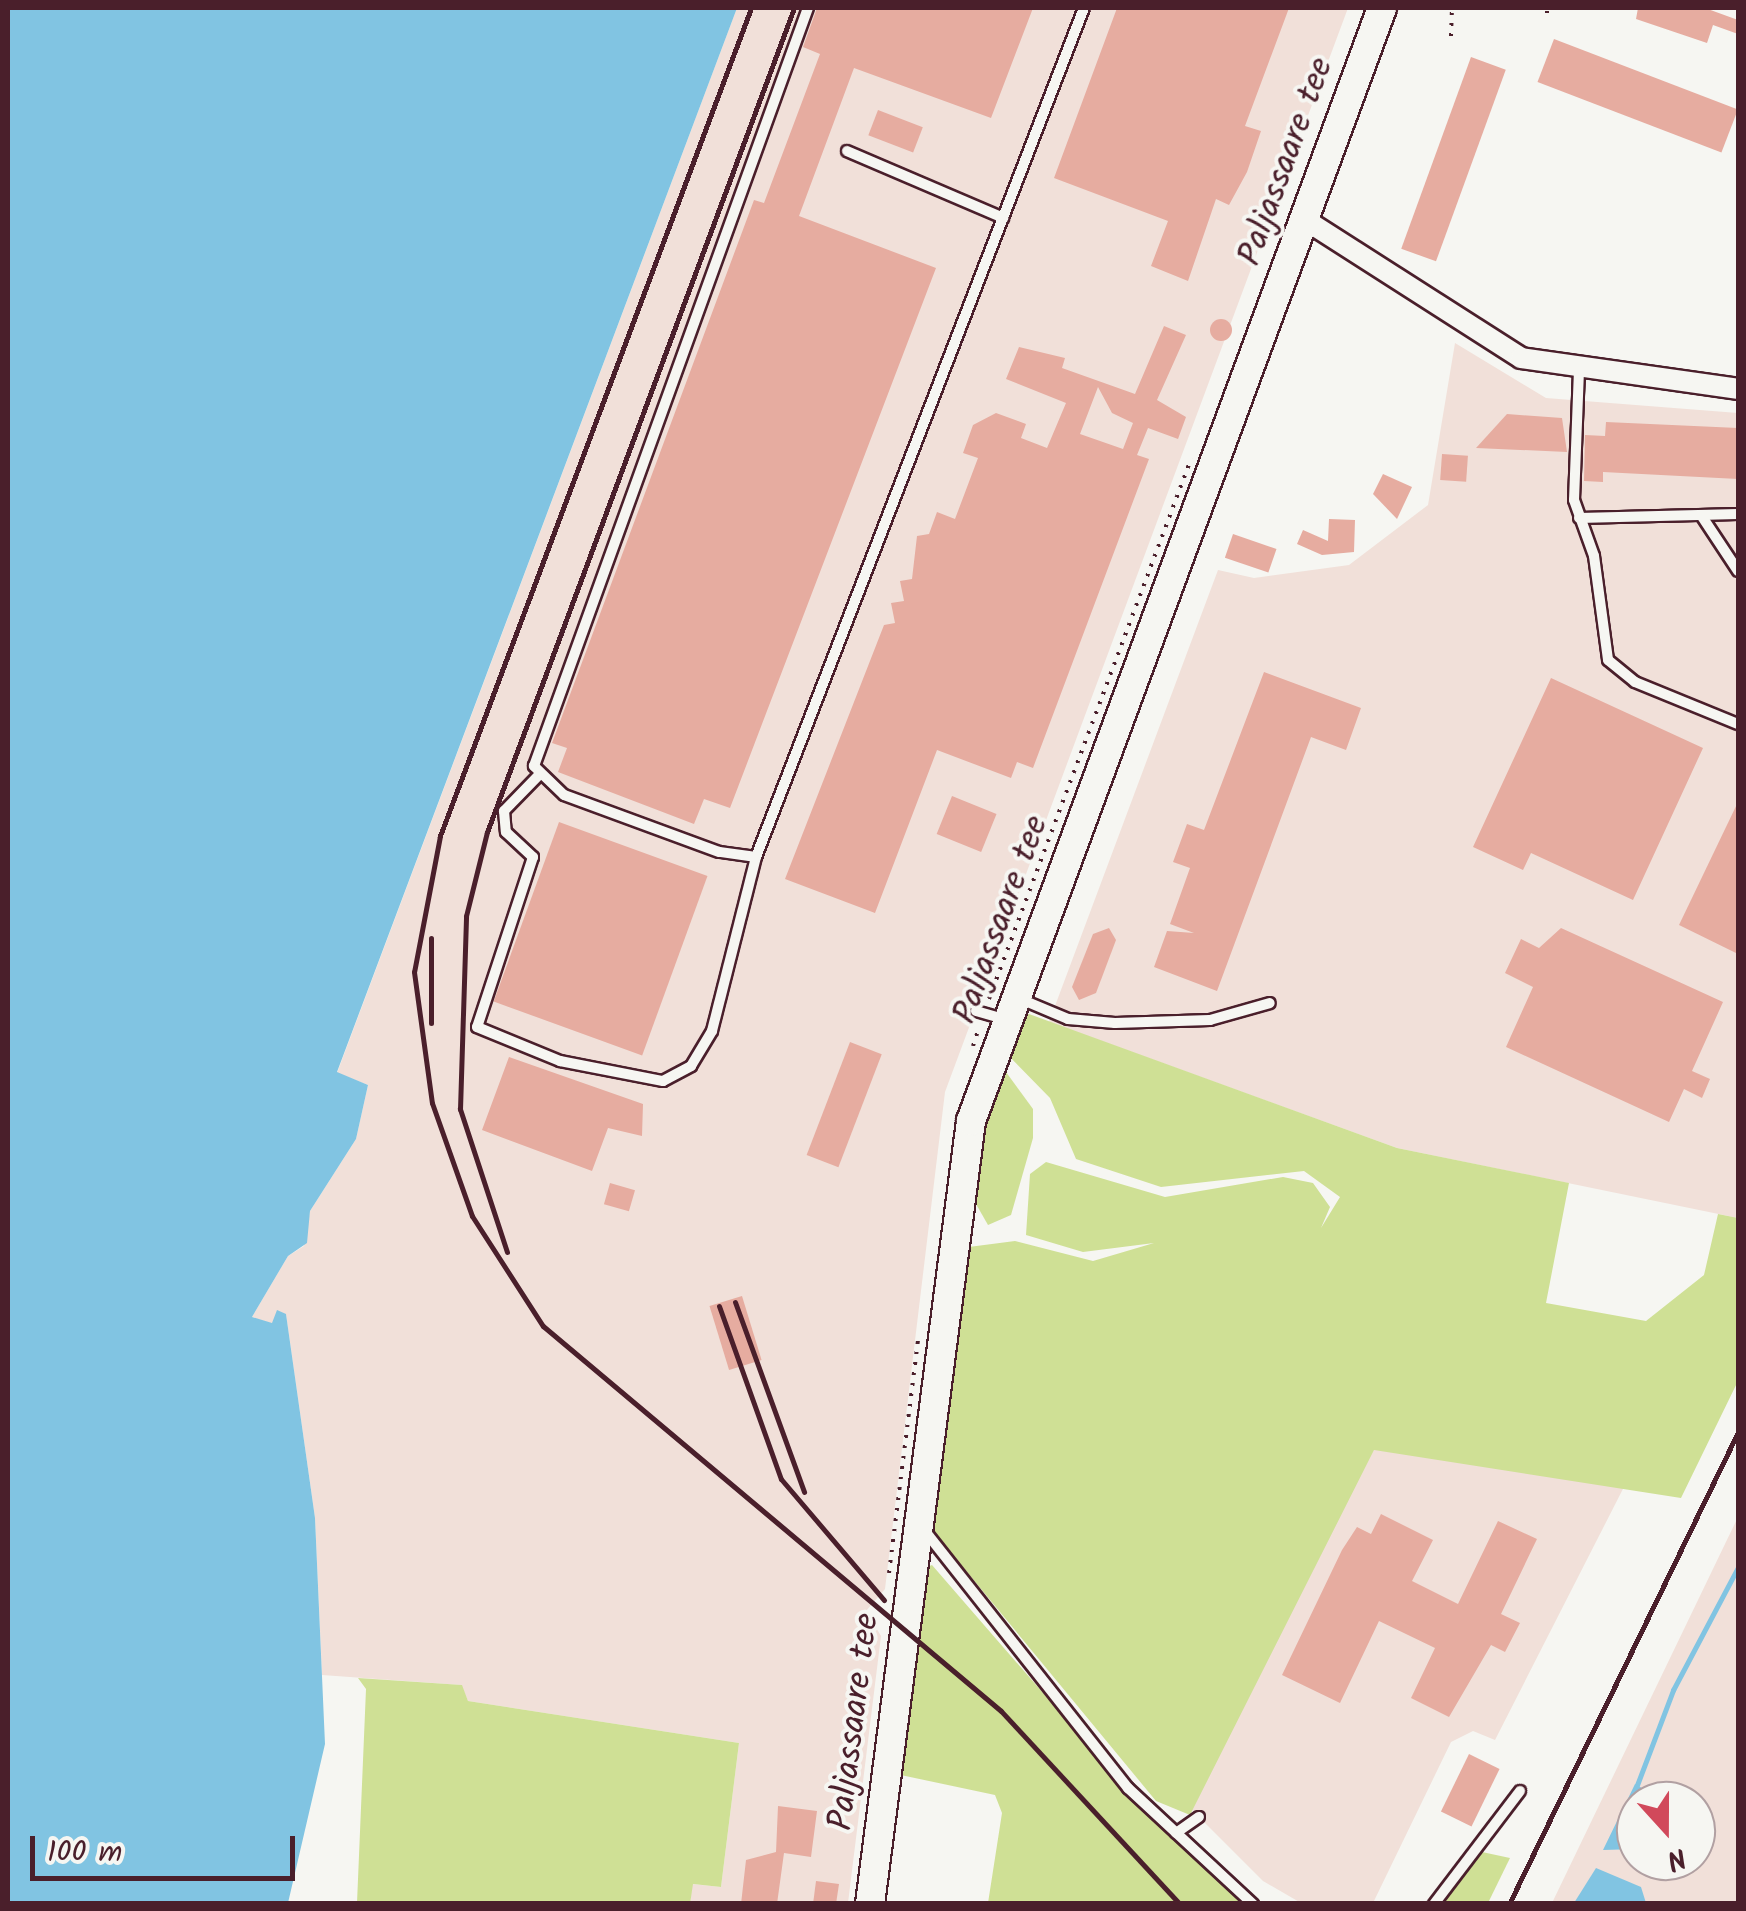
<!DOCTYPE html>
<html>
<head>
<meta charset="utf-8">
<style>
	body { margin:0 }
	#map { position:relative; width:1746px; height:1911px; overflow:hidden; background:#f6f6f2; font-family:Kalam,sans-serif }
	div>[style] { position:absolute }
	[style*='--x'] { left:calc(var(--x)*1px); top:calc(var(--y)*1px); width:calc(var(--w)*1px); rotate:calc(var(--a)*1deg) }
	.built>* { inset:0; background:#f1e0d9 }
	.green>* { inset:0; background:#cfe095 }
	.water>* { inset:0; background:#81c4e2 }
	.stream>* { height:5px; margin:-2.5px; padding:0 2.5px; transform-origin:2.5px; border-radius:2.5px; background:#81c4e2 }
	.building>* { inset:0; background:#e6aca0; transform-origin:0 0 }
	.round { border-radius:50% }
	.path>* { height:4px; margin-top:-2px; transform-origin:0; background:repeating-linear-gradient(90deg,#4a1f2b 0 2.5px,transparent 0 10.5px) }
	.roads { filter:drop-shadow(2px 0 #4a1f2b) drop-shadow(-2px 0 #4a1f2b) drop-shadow(0 2px #4a1f2b) drop-shadow(0 -2px #4a1f2b) }
	.lane>* { height:10px; margin:-5px; padding:0 5px; transform-origin:5px; border-radius:5px; background:#f6f6f2 }
	.street>* { height:20px; margin:-10px; padding:0 10px; transform-origin:10px; border-radius:10px; background:#f6f6f2 }
	.secondary>* { height:28px; margin:-14px; padding:0 14px; transform-origin:14px; border-radius:14px; background:#f6f6f2 }
	.rail>* { height:5px; margin:-2.5px; padding:0 2.5px; transform-origin:2.5px; border-radius:2.5px; background:#4a1f2b }
	span { translate:-50% -50%; white-space:nowrap; text-align:center; line-height:1.15; -webkit-text-stroke:8px #f6f6f2; paint-order:stroke }
	.street-label { font-size:35px; color:#4a1f2b }
	.frame { position:absolute; inset:0; border:10px solid #4a1f2b; pointer-events:none }
	.north { position:absolute; left:1616px; top:1781px; width:100px; height:100px; box-sizing:border-box; background:#f6f6f2; border:2px solid #b1a0a2; border-radius:50%; rotate:159deg; font-size:28px; font-weight:700; line-height:40px; text-align:center; color:#4a1f2b }
	.north::after { content:''; display:block; margin:auto; width:35px; height:45px; background:#d1495b; clip-path:polygon(50% 0,100% 100%,50% 72%,0 100%) }
	.scale { position:absolute; left:30px; top:1836px; width:265px; height:45px; box-sizing:border-box; border:5px solid #4a1f2b; border-top:0; padding-left:12px; font-size:30px; line-height:35px; white-space:nowrap; color:#4a1f2b; -webkit-text-stroke:8px #f6f6f2; paint-order:stroke }
</style>
</head>
<body>
<div id="map">
	<div class="built">
		<div style="clip-path:polygon(737px 8px,1348px 8px,945px 1092px,885px 1589px,866px 1611px,881px 1636px,848px 1903px,690px 1903px,692px 1884px,721px 1887px,739px 1743px,468px 1701px,461px 1685px,322px 1675px,315px 1518px,286px 1314px,273px 1324px,252px 1317px,288px 1256px,304px 1246px,310px 1211px,356px 1139px,368px 1085px,337px 1073px)"></div>
		<div style="clip-path:polygon(1455px 343px,1546px 398px,1738px 413px,1738px 1218px,1397px 1148px,1049px 1022px,1218px 570px,1254px 578px,1349px 565px,1428px 505px)"></div>
		<div style="clip-path:polygon(1374px 1449px,1626px 1483px,1495px 1740px,1473px 1731px,1451px 1742px,1373px 1903px,1301px 1903px,1263px 1881px,1188px 1806px)"></div>
		<div style="clip-path:polygon(evenodd,1738px 1517px,1738px 1903px,1552px 1903px,1738px 1517px,1636px 1801px,1696px 1801px,1696px 1861px,1636px 1861px,1636px 1801px)"></div>
	</div>
	<div class="green">
		<div style="clip-path:polygon(1029px 1014px,1397px 1148px,1569px 1183px,1546px 1303px,1646px 1321px,1704px 1275px,1718px 1214px,1738px 1218px,1738px 1381px,1681px 1498px,1374px 1450px,1190px 1815px,1156px 1801px,929px 1526px,961px 1248px,1015px 1241px,1093px 1261px,1154px 1243px,1083px 1252px,1026px 1235px,1030px 1174px,1046px 1162px,1165px 1197px,1283px 1177px,1313px 1183px,1330px 1207px,1321px 1228px,1340px 1197px,1304px 1171px,1161px 1187px,1076px 1159px,1050px 1098px,1002px 1049px,1019px 1015px)"></div>
		<div style="clip-path:polygon(998px 1061px,1033px 1109px,1033px 1138px,1011px 1215px,988px 1225px,968px 1190px)"></div>
		<div style="clip-path:polygon(932px 1565px,1135px 1799px,1243px 1903px,988px 1903px,1002px 1813px,995px 1795px,896px 1774px,920px 1570px)"></div>
		<div style="clip-path:polygon(358px 1678px,462px 1685px,468px 1701px,739px 1743px,721px 1887px,693px 1884px,690px 1904px,357px 1903px,366px 1689px)"></div>
		<div style="clip-path:polygon(1482px 1852px,1510px 1858px,1488px 1903px,1441px 1904px)"></div>
	</div>
	<div class="water">
		<div style="clip-path:polygon(8px 8px,737px 8px,337px 1072px,368px 1085px,356px 1139px,310px 1211px,307px 1243px,288px 1256px,252px 1317px,272px 1323px,277px 1310px,286px 1314px,315px 1518px,325px 1744px,288px 1903px,8px 1903px)"></div>
		<div style="clip-path:polygon(1635px 1784px,1664px 1801px,1636px 1801px,1636px 1849px,1603px 1850px)"></div>
		<div style="clip-path:polygon(1596px 1868px,1641px 1887px,1646px 1903px,1574px 1903px)"></div>
	</div>
	<div class="stream">
		<div style="--x:1637;--y:1785;--w:102;--a:-69.2"></div>
		<div style="--x:1673;--y:1690;--w:139;--a:-62.1"></div>
	</div>
	<div class="building">
		<div style="clip-path:polygon(817px 8px,1033px 8px,991px 118px,854px 68px,799px 216px,936px 268px,730px 808px,704px 799px,694px 824px,558px 772px,567px 748px,552px 743px,754px 200px,764px 203px,820px 54px,803px 47px)"></div>
		<div style="clip-path:polygon(1117px 8px,1289px 8px,1245px 126px,1261px 131px,1247px 172px,1229px 205px,1216px 199px,1188px 281px,1151px 266px,1168px 221px,1054px 178px)"></div>
		<div style="clip-path:polygon(1638px 8px,1705px 8px,1738px 20px,1738px 34px,1713px 25px,1707px 43px,1636px 19px)"></div>
		<div style="left:1554px;top:39px;width:197px;height:46px;rotate:21deg"></div>
		<div style="left:1471px;top:57px;width:37px;height:204px;rotate:20deg"></div>
		<div style="left:878px;top:110px;width:48px;height:27px;rotate:21deg"></div>
		<div class="round" style="left:1210px;top:319px;width:22px;height:22px"></div>
		<div style="clip-path:polygon(evenodd,1164px 326px,1186px 335px,1157px 400px,1186px 417px,1178px 439px,1148px 428px,1137px 455px,1149px 459px,1033px 768px,1017px 762px,1011px 778px,937px 750px,875px 913px,785px 879px,884px 625px,895px 623px,891px 603px,904px 601px,900px 581px,912px 579px,917px 536px,929px 534px,937px 512px,955px 519px,978px 458px,963px 453px,973px 425px,996px 413px,1026px 424px,1021px 438px,1047px 448px,1066px 403px,1006px 379px,1019px 347px,1065px 358px,1062px 368px,1135px 394px,1164px 326px,1098px 387px,1112px 413px,1133px 423px,1123px 449px,1080px 434px,1098px 387px)"></div>
		<div style="clip-path:polygon(1507px 414px,1562px 418px,1567px 452px,1476px 448px)"></div>
		<div style="clip-path:polygon(1606px 422px,1738px 428px,1738px 479px,1603px 472px,1603px 482px,1584px 481px,1585px 435px,1605px 436px)"></div>
		<div style="left:1442px;top:454px;width:26px;height:26px;rotate:4deg"></div>
		<div style="clip-path:polygon(1383px 474px,1412px 487px,1397px 519px,1373px 494px)"></div>
		<div style="clip-path:polygon(1329px 519px,1355px 520px,1354px 552px,1322px 555px,1297px 544px,1303px 530px,1328px 541px)"></div>
		<div style="left:1233px;top:534px;width:46px;height:25px;rotate:19deg"></div>
		<div style="clip-path:polygon(1264px 672px,1361px 708px,1346px 750px,1311px 737px,1217px 991px,1154px 967px,1167px 931px,1194px 933px,1170px 924px,1190px 868px,1173px 862px,1187px 824px,1204px 830px)"></div>
		<div style="clip-path:polygon(1551px 678px,1703px 748px,1633px 900px,1531px 853px,1523px 870px,1473px 847px)"></div>
		<div style="left:952px;top:796px;width:48px;height:41px;rotate:22deg"></div>
		<div style="clip-path:polygon(1738px 802px,1738px 954px,1679px 925px)"></div>
		<div style="left:559px;top:822px;width:158px;height:191px;rotate:20deg"></div>
		<div style="clip-path:polygon(1109px 928px,1116px 940px,1096px 993px,1079px 1000px,1072px 987px,1093px 934px)"></div>
		<div style="clip-path:polygon(1561px 928px,1723px 1002px,1692px 1071px,1710px 1079px,1702px 1098px,1684px 1089px,1669px 1122px,1506px 1047px,1533px 987px,1505px 973px,1521px 939px,1539px 948px)"></div>
		<div style="left:850px;top:1042px;width:34px;height:121px;rotate:21deg"></div>
		<div style="clip-path:polygon(509px 1057px,643px 1104px,642px 1136px,608px 1128px,592px 1171px,482px 1130px)"></div>
		<div style="left:610px;top:1183px;width:26px;height:22px;rotate:16deg"></div>
		<div style="left:742px;top:1296px;width:67px;height:34px;rotate:73deg"></div>
		<div style="clip-path:polygon(1381px 1514px,1433px 1540px,1412px 1581px,1458px 1604px,1498px 1521px,1537px 1539px,1501px 1614px,1520px 1623px,1505px 1652px,1491px 1645px,1449px 1717px,1411px 1698px,1435px 1648px,1379px 1621px,1340px 1703px,1282px 1675px,1342px 1550px,1357px 1527px,1371px 1534px)"></div>
		<div style="left:1469px;top:1754px;width:34px;height:64px;rotate:26deg"></div>
		<div style="clip-path:polygon(778px 1806px,817px 1811px,811px 1857px,784px 1853px,777px 1904px,741px 1904px,746px 1860px,776px 1852px)"></div>
		<div style="clip-path:polygon(816px 1881px,839px 1884px,836px 1904px,813px 1904px)"></div>
	</div>
	<div class="path">
		<div style="--x:1547;--y:13;--w:5;--a:-90"></div>
		<div style="--x:1451;--y:36;--w:28;--a:-88"></div>
		<div style="--x:989;--y:999;--w:577;--a:-69.49"></div>
		<div style="--x:973;--y:1046;--w:20;--a:-72"></div>
		<div style="--x:889;--y:1573;--w:235;--a:-82.9"></div>
	</div>
	<div class="roads">
		<div class="lane">
			<div style="--x:847;--y:151;--w:170;--a:23.2"></div>
			<div style="--x:1579;--y:370;--w:130;--a:92.2"></div>
			<div style="--x:1574;--y:500;--w:59;--a:70.3"></div>
			<div style="--x:1594;--y:556;--w:105;--a:82.3"></div>
			<div style="--x:1608;--y:660;--w:35;--a:39"></div>
			<div style="--x:1635;--y:682;--w:111;--a:22.2"></div>
			<div style="--x:1701;--y:515;--w:67;--a:56.5"></div>
			<div style="--x:1579;--y:518;--w:159;--a:-1.4"></div>
			<div style="--x:538;--y:776;--w:49;--a:134.2"></div>
			<div style="--x:504;--y:811;--w:21;--a:85"></div>
			<div style="--x:506;--y:832;--w:37;--a:43"></div>
			<div style="--x:533;--y:857;--w:179;--a:108.2"></div>
			<div style="--x:477;--y:1027;--w:90;--a:22.3"></div>
			<div style="--x:560;--y:1061;--w:105;--a:11"></div>
			<div style="--x:663;--y:1081;--w:32;--a:-28"></div>
			<div style="--x:691;--y:1066;--w:41;--a:-59"></div>
			<div style="--x:712;--y:1031;--w:179;--a:-75.8"></div>
			<div style="--x:756;--y:857;--w:910;--a:-68.88"></div>
			<div style="--x:756;--y:857;--w:37;--a:-172"></div>
			<div style="--x:719;--y:852;--w:165;--a:-159.8"></div>
			<div style="--x:564;--y:795;--w:42;--a:-136"></div>
			<div style="--x:534;--y:766;--w:806;--a:-70.13"></div>
			<div style="--x:1018;--y:998;--w:54;--a:22.8"></div>
			<div style="--x:1068;--y:1019;--w:47;--a:4.9"></div>
			<div style="--x:1115;--y:1023;--w:95;--a:-1.8"></div>
			<div style="--x:1210;--y:1020;--w:62;--a:-15.8"></div>
			<div style="--x:976;--y:1011;--w:29;--a:16"></div>
			<div style="--x:925;--y:1531;--w:328;--a:51.7"></div>
			<div style="--x:1128;--y:1788;--w:171;--a:42.9"></div>
			<div style="--x:1176;--y:1833;--w:28;--a:-35"></div>
			<div style="--x:1434;--y:1904;--w:142;--a:-52.7"></div>
		</div>
		<div class="street">
			<div style="--x:1307;--y:221;--w:254;--a:32.6"></div>
			<div style="--x:1521;--y:358;--w:219;--a:8.1"></div>
		</div>
		<div class="secondary">
			<div style="--x:870;--y:1904;--w:789;--a:-82.65"></div>
			<div style="--x:971;--y:1121;--w:1186;--a:-69.73"></div>
		</div>
	</div>
	<div class="rail">
		<div style="--x:751;--y:8;--w:884;--a:110.59"></div>
		<div style="--x:440;--y:836;--w:138;--a:100.8"></div>
		<div style="--x:414;--y:972;--w:132;--a:82.2"></div>
		<div style="--x:432;--y:1103;--w:120;--a:70.5"></div>
		<div style="--x:472;--y:1216;--w:131;--a:57.2"></div>
		<div style="--x:543;--y:1326;--w:598;--a:40.05"></div>
		<div style="--x:1001;--y:1711;--w:263;--a:47.2"></div>
		<div style="--x:431;--y:1023;--w:85;--a:-90"></div>
		<div style="--x:507;--y:1252;--w:151;--a:-108.2"></div>
		<div style="--x:460;--y:1109;--w:193;--a:-88.2"></div>
		<div style="--x:466;--y:916;--w:87;--a:-76"></div>
		<div style="--x:487;--y:832;--w:879;--a:-69.57"></div>
		<div style="--x:735;--y:1302;--w:202;--a:70"></div>
		<div style="--x:719;--y:1306;--w:184;--a:70.3"></div>
		<div style="--x:781;--y:1479;--w:159;--a:49.6"></div>
		<div style="--x:1509;--y:1904;--w:525;--a:-64.12"></div>
	</div>
	<div class="street-label">
		<span style="left:1287px;top:162px;rotate:-70deg">Paljassaare tee</span>
		<span style="left:1002px;top:920px;rotate:-70deg">Paljassaare tee</span>
		<span style="left:855px;top:1722px;rotate:-83deg">Paljassaare tee</span>
	</div>
	<div class="frame"></div>
	<div class="north">N</div>
	<div class="scale">100 m</div>
</div>
</body>
</html>
